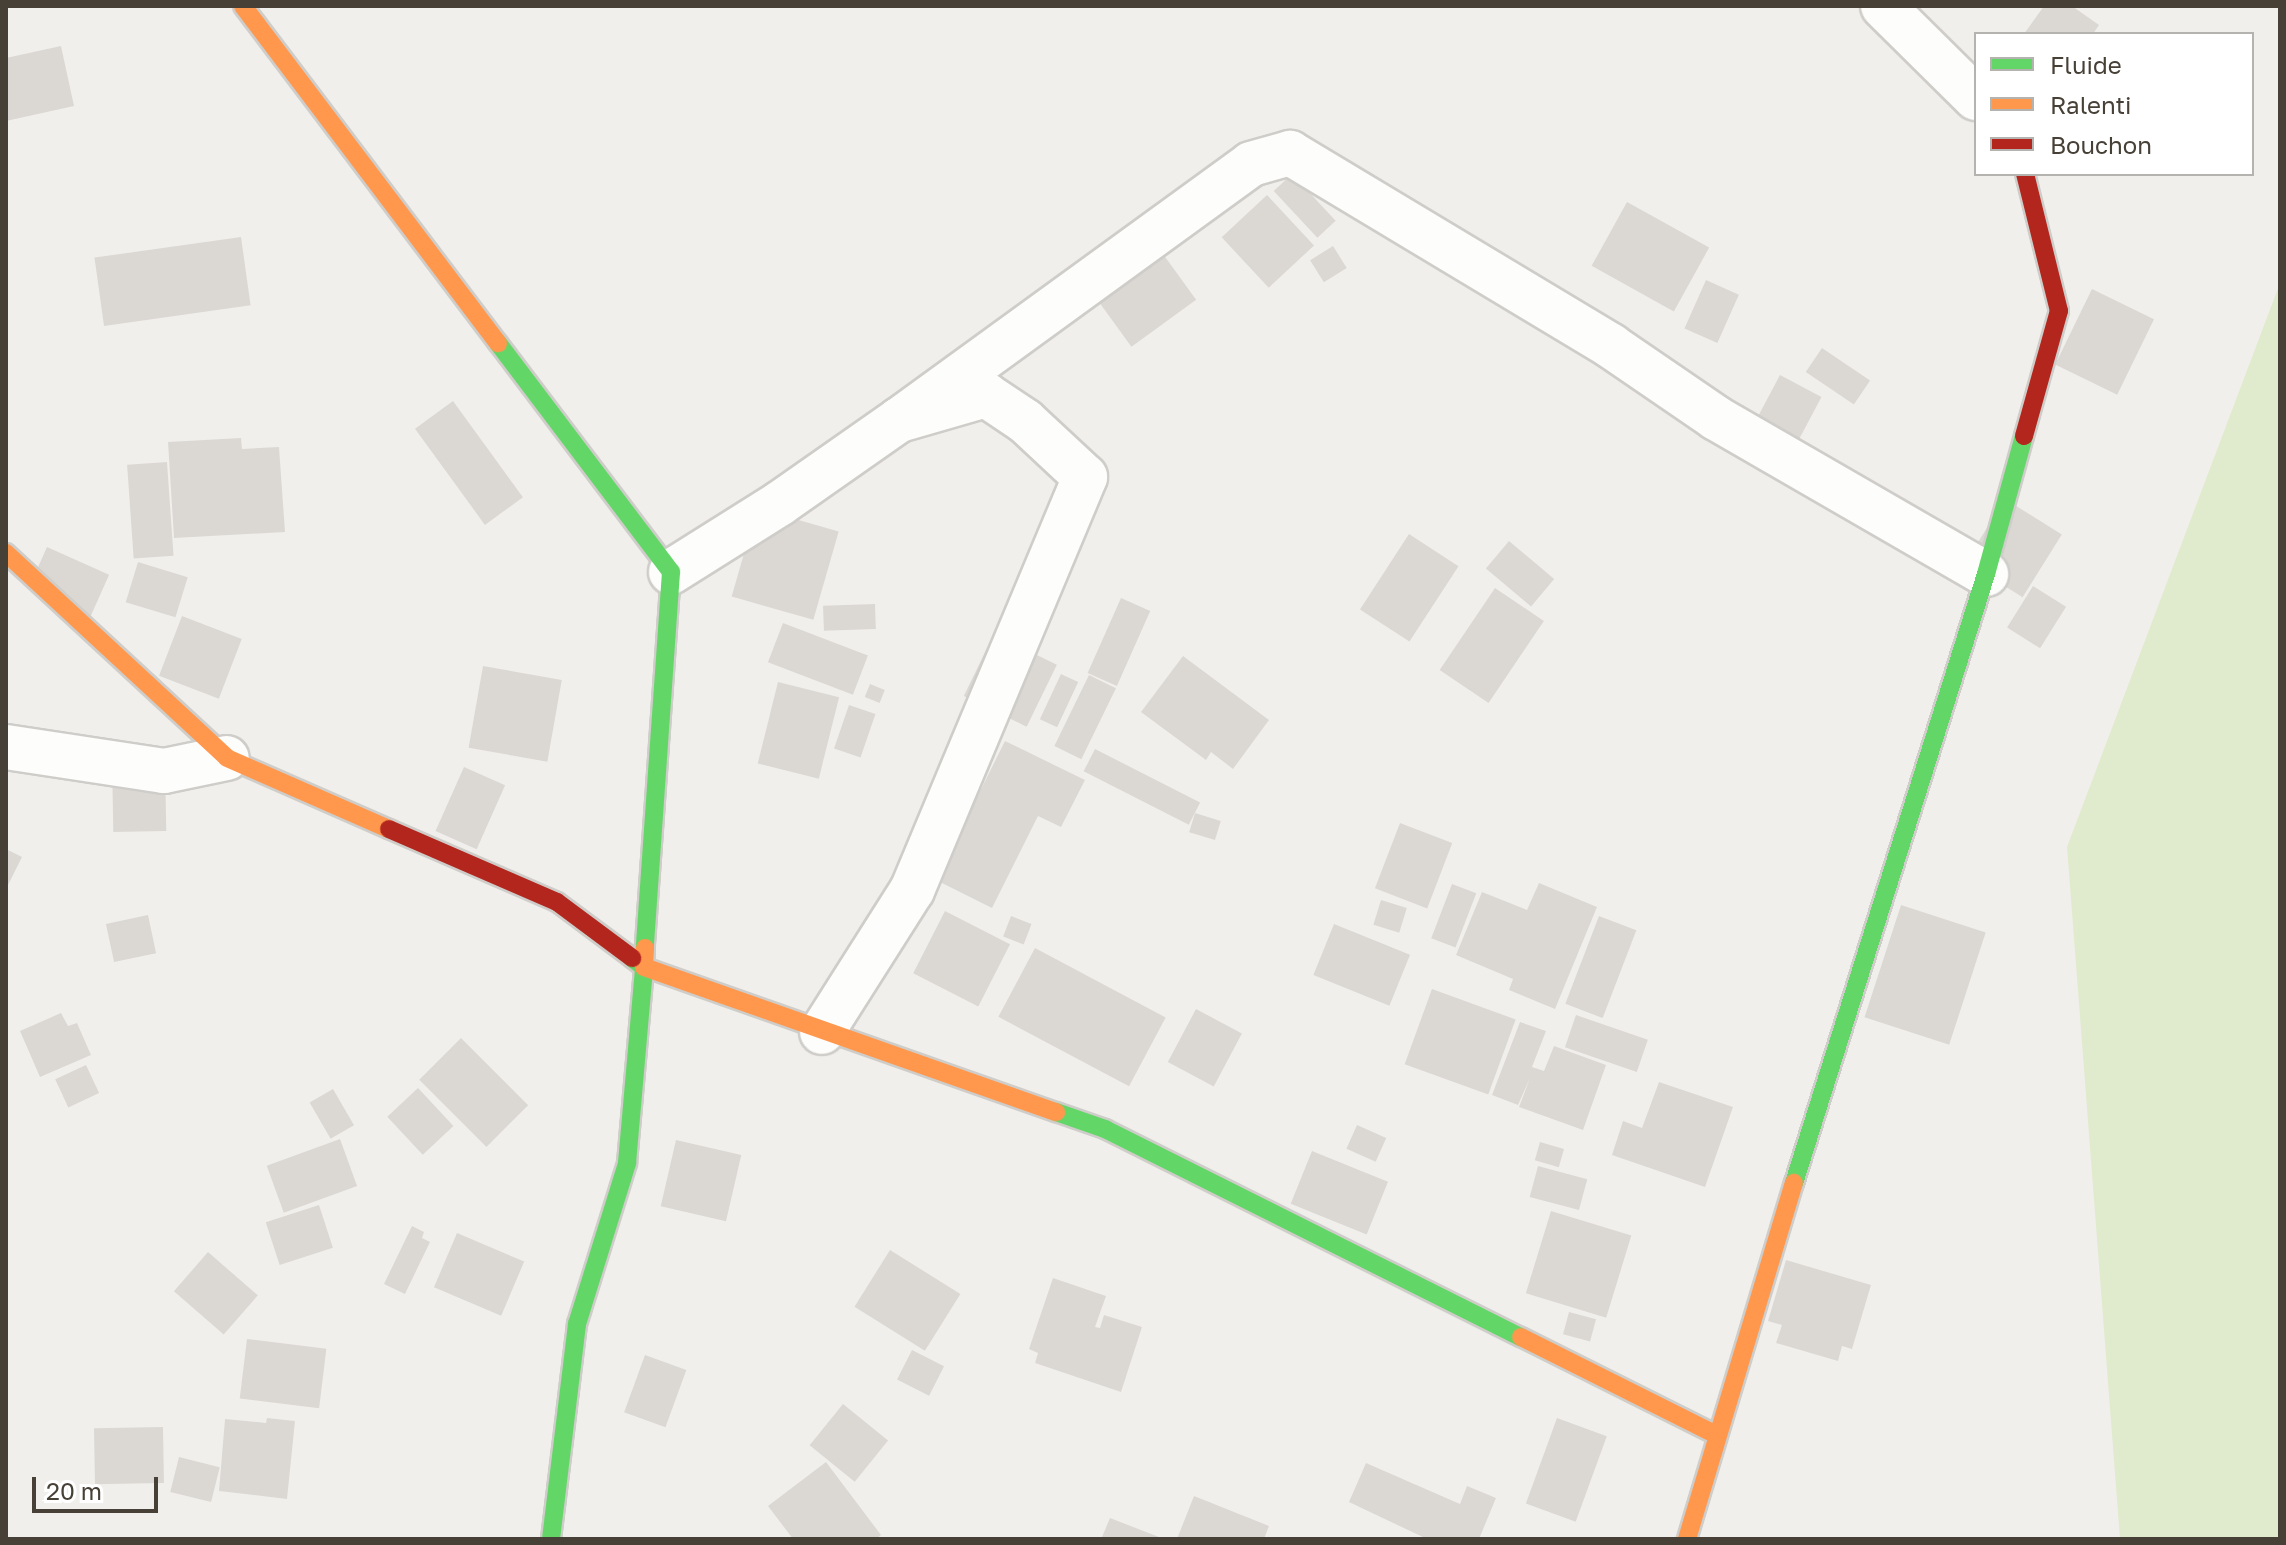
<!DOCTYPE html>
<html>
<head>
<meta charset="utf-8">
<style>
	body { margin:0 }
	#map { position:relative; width:2286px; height:1545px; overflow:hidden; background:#f1efec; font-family:"Golos Text",sans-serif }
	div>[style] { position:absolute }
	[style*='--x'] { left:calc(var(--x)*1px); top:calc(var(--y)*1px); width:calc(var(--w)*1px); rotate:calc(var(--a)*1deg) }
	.green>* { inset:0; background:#e0ebcd }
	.building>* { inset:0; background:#dbd8d4; transform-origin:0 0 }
	.roads { filter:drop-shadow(2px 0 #cfcdc9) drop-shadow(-2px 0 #cfcdc9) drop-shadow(0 2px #cfcdc9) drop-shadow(0 -2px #cfcdc9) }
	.street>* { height:44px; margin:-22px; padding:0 22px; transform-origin:22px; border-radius:22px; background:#fdfdfc }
	.fast>* { height:18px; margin:-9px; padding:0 9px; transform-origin:9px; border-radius:9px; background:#63d668 }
	.slow>* { height:18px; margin:-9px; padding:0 9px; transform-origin:9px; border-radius:9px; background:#ff974d }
	.jam>* { height:18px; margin:-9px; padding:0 9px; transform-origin:9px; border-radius:9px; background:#b3261e }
	span { translate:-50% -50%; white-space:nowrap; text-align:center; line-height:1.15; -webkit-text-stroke:6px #fff; paint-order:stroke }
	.frame { position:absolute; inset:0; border:8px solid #474037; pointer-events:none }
	.legend { position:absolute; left:1974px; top:32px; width:280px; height:144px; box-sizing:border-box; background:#fff; border:2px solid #b5b3af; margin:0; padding:10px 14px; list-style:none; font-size:24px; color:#474037 }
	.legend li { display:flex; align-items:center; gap:16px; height:40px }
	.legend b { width:40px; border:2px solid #b5b3af }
	.scale { position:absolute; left:32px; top:1477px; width:126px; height:36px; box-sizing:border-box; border:4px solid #474037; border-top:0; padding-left:10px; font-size:24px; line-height:28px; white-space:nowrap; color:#474037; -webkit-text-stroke:6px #fff; paint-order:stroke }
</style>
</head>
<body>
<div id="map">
	<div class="green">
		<div style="clip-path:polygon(2280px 283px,2280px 1539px,2120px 1539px,2067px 847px)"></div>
	</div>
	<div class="building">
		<div style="clip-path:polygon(2044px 6px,2072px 6px,2099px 25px,2093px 34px,2024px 34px)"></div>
		<div style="clip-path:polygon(61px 46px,74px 106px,6px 121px,6px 58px)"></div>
		<div style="left:1292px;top:174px;width:64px;height:25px;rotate:47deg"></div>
		<div style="left:1267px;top:195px;width:69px;height:62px;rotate:47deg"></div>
		<div style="left:1627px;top:202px;width:94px;height:73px;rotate:29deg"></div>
		<div style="left:241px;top:237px;width:69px;height:148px;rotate:82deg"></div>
		<div style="left:1155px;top:243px;width:70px;height:80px;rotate:54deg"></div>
		<div style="left:1333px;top:246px;width:26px;height:27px;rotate:58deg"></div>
		<div style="left:1706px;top:280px;width:36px;height:53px;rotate:24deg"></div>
		<div style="left:2092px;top:289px;width:69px;height:84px;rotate:26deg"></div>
		<div style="left:1822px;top:348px;width:58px;height:29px;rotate:34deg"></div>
		<div style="left:1780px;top:375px;width:47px;height:62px;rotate:28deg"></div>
		<div style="left:453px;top:401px;width:119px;height:47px;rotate:54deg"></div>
		<div style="clip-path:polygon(241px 438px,242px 449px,279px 447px,285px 532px,174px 538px,168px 442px)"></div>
		<div style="left:167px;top:462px;width:94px;height:40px;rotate:86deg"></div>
		<div style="left:2005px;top:499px;width:67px;height:74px;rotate:32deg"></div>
		<div style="left:757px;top:508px;width:85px;height:92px;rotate:16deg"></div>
		<div style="left:1409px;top:534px;width:59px;height:90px;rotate:33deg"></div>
		<div style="left:1509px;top:541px;width:59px;height:36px;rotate:40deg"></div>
		<div style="left:47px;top:547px;width:68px;height:46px;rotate:24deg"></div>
		<div style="left:138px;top:562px;width:52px;height:42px;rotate:17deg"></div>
		<div style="left:2033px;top:586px;width:39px;height:49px;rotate:32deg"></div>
		<div style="left:1495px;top:588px;width:59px;height:99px;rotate:34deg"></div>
		<div style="left:1121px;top:598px;width:32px;height:82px;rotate:24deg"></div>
		<div style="left:875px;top:604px;width:25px;height:52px;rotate:88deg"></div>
		<div style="left:182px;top:616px;width:64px;height:64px;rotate:21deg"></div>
		<div style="left:783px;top:623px;width:91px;height:42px;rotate:21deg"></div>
		<div style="left:994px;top:634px;width:70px;height:69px;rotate:26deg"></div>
		<div style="clip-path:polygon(1183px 656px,1269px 720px,1233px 769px,1211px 752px,1206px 760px,1141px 712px)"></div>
		<div style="left:483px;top:666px;width:80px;height:83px;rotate:10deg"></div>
		<div style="left:1061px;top:674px;width:19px;height:50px;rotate:25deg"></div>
		<div style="left:1089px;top:675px;width:30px;height:79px;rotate:26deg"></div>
		<div style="left:778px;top:682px;width:63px;height:84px;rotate:14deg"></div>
		<div style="left:870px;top:684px;width:16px;height:14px;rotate:22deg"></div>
		<div style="left:849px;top:705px;width:28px;height:46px;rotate:19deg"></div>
		<div style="clip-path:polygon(1005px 741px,1085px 780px,1061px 827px,1038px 816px,992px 908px,936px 880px)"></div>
		<div style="left:1095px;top:749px;width:118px;height:25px;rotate:27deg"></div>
		<div style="left:165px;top:759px;width:72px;height:53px;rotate:89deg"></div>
		<div style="left:464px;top:767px;width:45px;height:70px;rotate:24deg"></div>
		<div style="left:1195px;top:813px;width:27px;height:20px;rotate:17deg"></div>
		<div style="left:1400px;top:823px;width:56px;height:70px;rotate:21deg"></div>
		<div style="clip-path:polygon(6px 849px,22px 857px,6px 889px)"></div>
		<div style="clip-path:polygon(1539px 883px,1597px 907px,1555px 1009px,1509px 990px,1513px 979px,1456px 955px,1482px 892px,1527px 910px)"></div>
		<div style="left:1452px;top:884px;width:26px;height:58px;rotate:21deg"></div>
		<div style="left:1381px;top:900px;width:27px;height:26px;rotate:17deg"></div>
		<div style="left:1901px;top:905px;width:89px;height:118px;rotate:18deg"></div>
		<div style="left:945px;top:911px;width:73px;height:70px;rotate:27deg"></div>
		<div style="left:148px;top:915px;width:39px;height:43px;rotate:78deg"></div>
		<div style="left:1011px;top:916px;width:22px;height:22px;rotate:21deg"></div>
		<div style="left:1599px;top:916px;width:40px;height:94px;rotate:21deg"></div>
		<div style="left:1334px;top:924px;width:82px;height:55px;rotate:22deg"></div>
		<div style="left:1035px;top:948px;width:148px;height:78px;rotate:28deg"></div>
		<div style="left:1432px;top:989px;width:89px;height:80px;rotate:20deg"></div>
		<div style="left:1196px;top:1009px;width:52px;height:60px;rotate:28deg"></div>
		<div style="clip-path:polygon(61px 1013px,68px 1026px,77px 1023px,91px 1055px,40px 1077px,20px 1031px)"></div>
		<div style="left:1576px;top:1015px;width:76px;height:34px;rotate:19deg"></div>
		<div style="clip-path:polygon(1520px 1022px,1546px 1031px,1532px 1067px,1544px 1071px,1554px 1046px,1606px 1065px,1583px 1130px,1519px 1107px,1530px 1078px,1518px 1105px,1492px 1095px)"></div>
		<div style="left:461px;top:1038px;width:95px;height:59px;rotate:45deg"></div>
		<div style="left:86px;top:1065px;width:31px;height:34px;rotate:65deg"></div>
		<div style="clip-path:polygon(1659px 1082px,1733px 1107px,1705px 1187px,1612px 1155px,1623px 1121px,1642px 1128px)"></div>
		<div style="left:418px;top:1088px;width:52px;height:42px;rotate:47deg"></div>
		<div style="left:333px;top:1089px;width:42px;height:27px;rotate:60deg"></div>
		<div style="left:1357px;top:1125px;width:32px;height:26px;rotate:24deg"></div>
		<div style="left:340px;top:1139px;width:50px;height:78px;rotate:70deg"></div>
		<div style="left:676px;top:1140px;width:67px;height:68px;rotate:13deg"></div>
		<div style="left:1540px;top:1142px;width:25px;height:19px;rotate:16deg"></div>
		<div style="left:1312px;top:1151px;width:82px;height:57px;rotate:22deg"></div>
		<div style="left:1538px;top:1166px;width:51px;height:32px;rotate:15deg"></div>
		<div style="left:319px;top:1205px;width:45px;height:56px;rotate:72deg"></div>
		<div style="left:1551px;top:1211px;width:84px;height:86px;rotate:17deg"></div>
		<div style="clip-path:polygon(412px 1226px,424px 1232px,422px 1238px,430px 1242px,405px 1294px,384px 1284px)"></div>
		<div style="left:457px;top:1233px;width:73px;height:59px;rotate:23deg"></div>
		<div style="left:890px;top:1250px;width:83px;height:67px;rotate:32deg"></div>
		<div style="left:208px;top:1252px;width:66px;height:52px;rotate:41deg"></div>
		<div style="clip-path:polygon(1786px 1260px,1871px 1285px,1852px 1349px,1842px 1346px,1838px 1361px,1776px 1343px,1782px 1325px,1768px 1321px)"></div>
		<div style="clip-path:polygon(1053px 1278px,1106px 1296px,1095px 1327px,1100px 1328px,1104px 1315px,1142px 1327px,1121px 1392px,1035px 1363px,1038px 1353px,1029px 1349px)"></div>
		<div style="left:1569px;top:1312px;width:28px;height:23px;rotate:15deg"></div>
		<div style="left:247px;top:1339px;width:80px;height:60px;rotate:7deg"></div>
		<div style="left:912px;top:1350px;width:36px;height:33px;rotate:27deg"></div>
		<div style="left:645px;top:1355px;width:44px;height:61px;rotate:20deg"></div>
		<div style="left:843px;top:1404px;width:58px;height:53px;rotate:39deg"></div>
		<div style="clip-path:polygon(267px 1418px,295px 1421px,287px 1499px,219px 1491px,225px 1419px,266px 1423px)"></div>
		<div style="left:1557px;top:1418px;width:53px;height:91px;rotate:20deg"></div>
		<div style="left:163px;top:1427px;width:56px;height:69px;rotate:89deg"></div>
		<div style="left:179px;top:1457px;width:42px;height:36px;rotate:14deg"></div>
		<div style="clip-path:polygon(826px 1462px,881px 1535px,876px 1539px,793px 1539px,768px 1506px)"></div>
		<div style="clip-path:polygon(1366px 1463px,1460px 1504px,1467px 1486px,1496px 1498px,1479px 1539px,1427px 1539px,1349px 1502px)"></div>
		<div style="clip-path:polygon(1194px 1496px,1269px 1526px,1264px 1539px,1177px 1539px)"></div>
		<div style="clip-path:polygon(1110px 1518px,1159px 1537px,1159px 1539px,1096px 1539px,1102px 1537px)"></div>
	</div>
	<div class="roads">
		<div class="street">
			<div style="--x:1883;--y:6;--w:131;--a:44.7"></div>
			<div style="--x:899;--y:420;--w:435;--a:-36"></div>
			<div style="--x:1251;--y:164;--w:41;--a:-15.8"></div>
			<div style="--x:1290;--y:153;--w:375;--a:31"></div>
			<div style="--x:1611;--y:346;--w:127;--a:34.4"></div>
			<div style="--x:1716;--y:418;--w:312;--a:30"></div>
			<div style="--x:671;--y:572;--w:128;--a:-32.2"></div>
			<div style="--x:779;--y:504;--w:146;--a:-35"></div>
			<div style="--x:899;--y:420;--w:91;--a:-16"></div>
			<div style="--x:986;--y:395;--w:47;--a:33.7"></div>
			<div style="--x:1025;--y:421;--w:82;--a:43"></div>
			<div style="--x:1085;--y:477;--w:448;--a:112.7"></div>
			<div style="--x:912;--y:890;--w:168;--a:122.4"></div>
			<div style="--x:6;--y:747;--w:160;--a:8.6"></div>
			<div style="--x:164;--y:771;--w:64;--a:-11.7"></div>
		</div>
		<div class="fast">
			<div style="--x:498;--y:343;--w:287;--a:52.9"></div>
			<div style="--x:671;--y:572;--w:377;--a:94"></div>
			<div style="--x:1056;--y:1112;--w:52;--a:19.1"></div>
			<div style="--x:1105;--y:1129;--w:465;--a:26.6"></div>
			<div style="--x:1794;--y:1183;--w:639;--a:-72.5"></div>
			<div style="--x:1986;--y:574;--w:143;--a:-74.6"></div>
			<div style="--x:551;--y:1539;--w:217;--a:-83.1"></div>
			<div style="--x:577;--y:1324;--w:169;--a:-72.7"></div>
			<div style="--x:627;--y:1163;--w:197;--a:-85"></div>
			<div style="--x:644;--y:967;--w:15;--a:-143"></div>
		</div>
		<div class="slow">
			<div style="--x:243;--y:6;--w:423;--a:52.9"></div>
			<div style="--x:6;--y:553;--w:301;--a:42.8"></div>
			<div style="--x:227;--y:758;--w:177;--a:23.7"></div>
			<div style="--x:645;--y:948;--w:19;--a:93"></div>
			<div style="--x:644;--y:967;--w:437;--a:19.4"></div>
			<div style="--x:1521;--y:1337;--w:217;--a:26.6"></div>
			<div style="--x:1687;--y:1539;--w:372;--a:-73.3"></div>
		</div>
		<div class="jam">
			<div style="--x:2024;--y:436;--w:130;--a:-74.4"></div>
			<div style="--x:2059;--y:311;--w:141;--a:-103.9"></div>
			<div style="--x:389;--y:829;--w:183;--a:23.5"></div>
			<div style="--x:557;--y:902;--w:94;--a:36.7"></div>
		</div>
	</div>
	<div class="frame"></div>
	<ul class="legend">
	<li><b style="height:10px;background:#63d668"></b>Fluide</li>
	<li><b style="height:10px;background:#ff974d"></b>Ralenti</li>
	<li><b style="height:10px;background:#b3261e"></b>Bouchon</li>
	</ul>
	<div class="scale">20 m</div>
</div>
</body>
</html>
